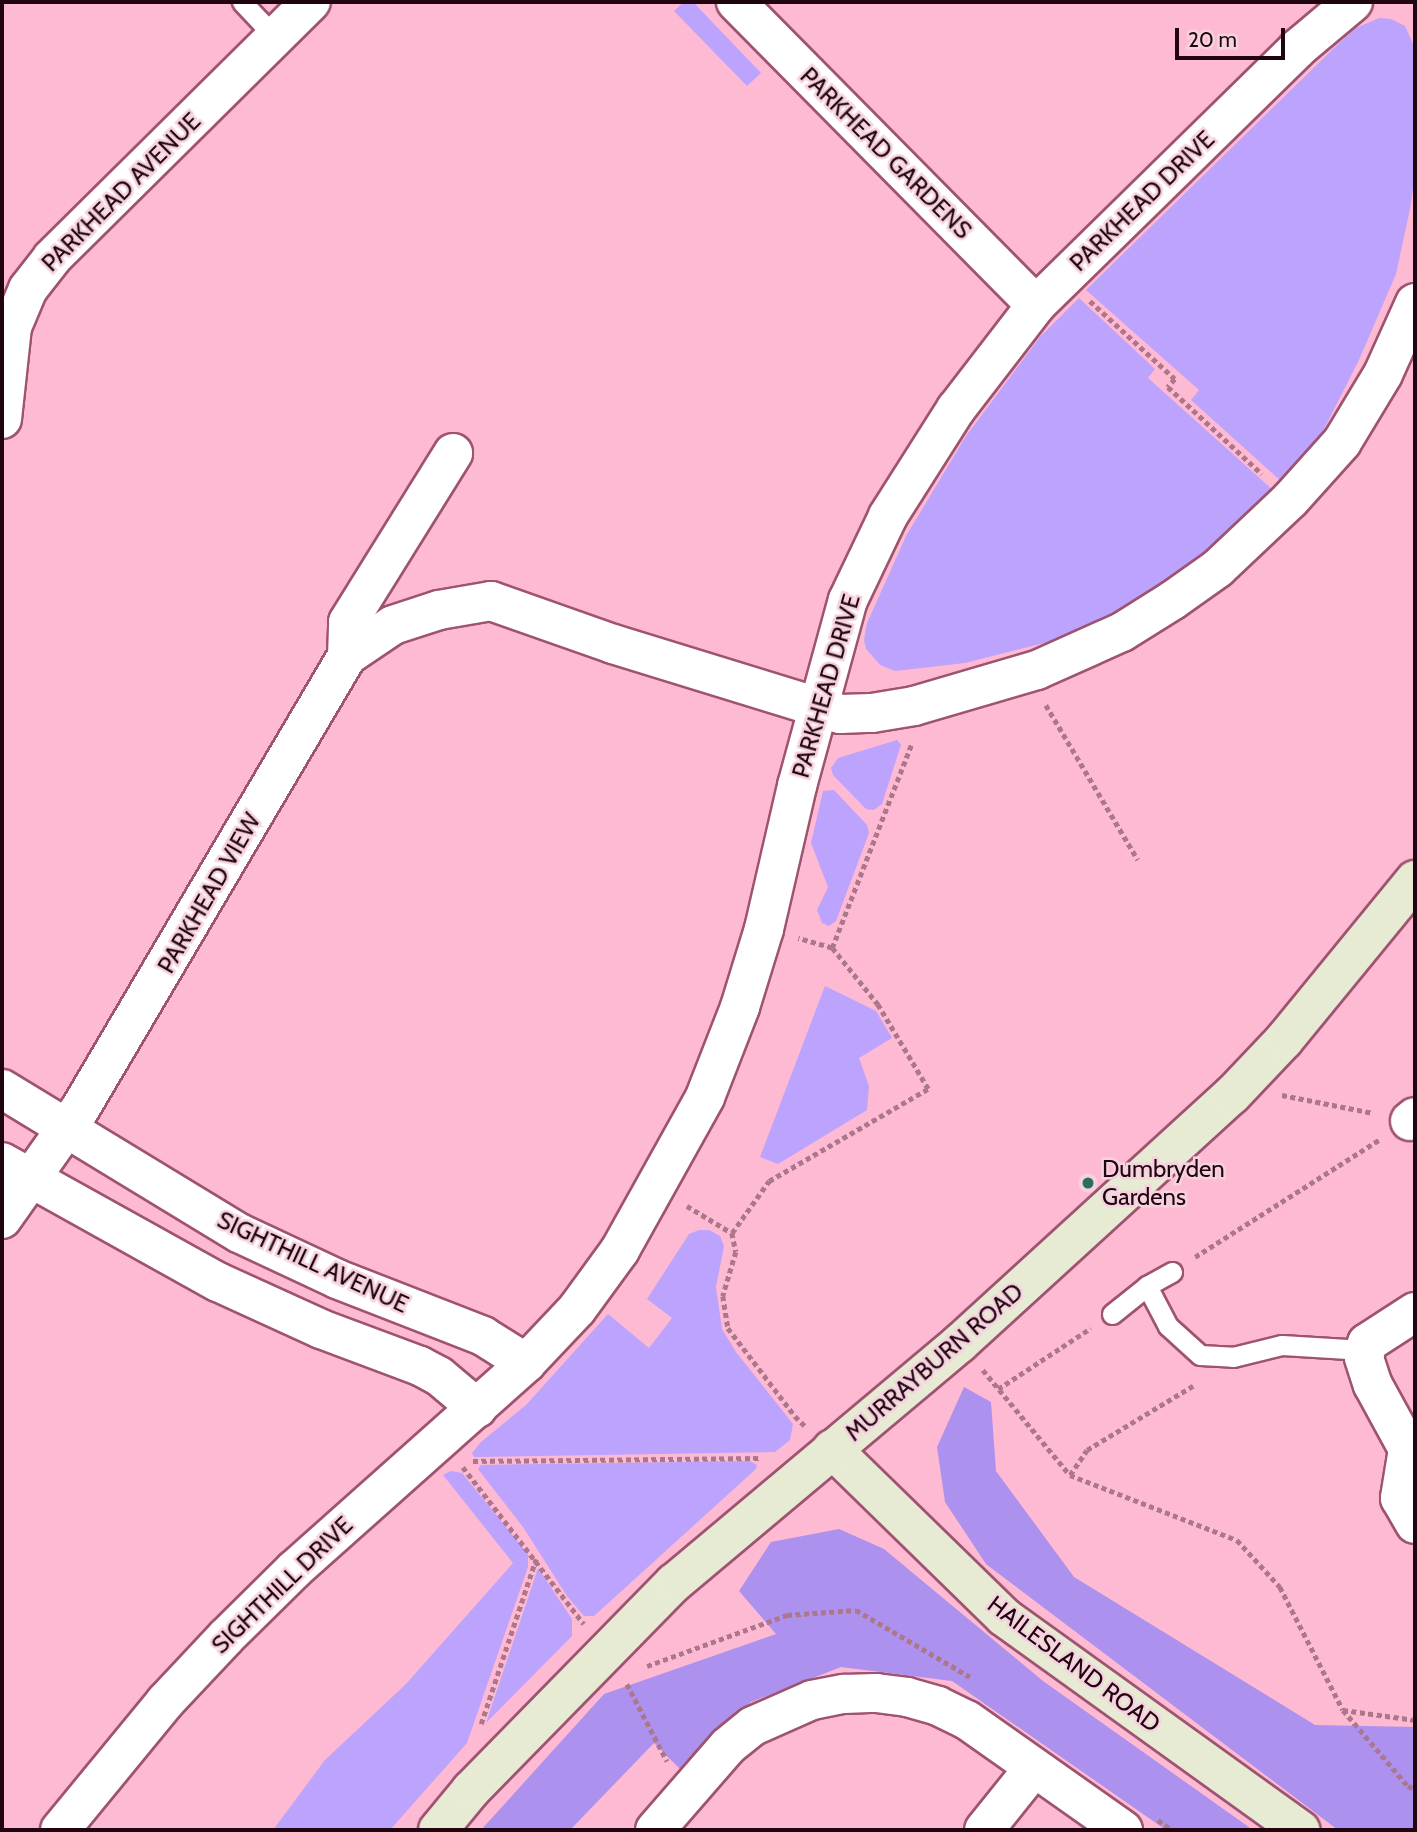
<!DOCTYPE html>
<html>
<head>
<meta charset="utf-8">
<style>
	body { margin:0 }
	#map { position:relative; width:1417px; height:1832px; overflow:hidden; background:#febad2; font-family:Cabin,sans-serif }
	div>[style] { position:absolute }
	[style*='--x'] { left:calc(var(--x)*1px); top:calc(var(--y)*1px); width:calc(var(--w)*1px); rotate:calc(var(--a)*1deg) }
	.green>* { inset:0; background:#bca3fd }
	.forest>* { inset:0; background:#ac91ef }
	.path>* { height:4.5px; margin-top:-2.25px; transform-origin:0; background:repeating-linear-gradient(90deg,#ac778a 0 5px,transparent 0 8.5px) }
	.roads { filter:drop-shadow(2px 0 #9e5371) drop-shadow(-2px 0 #9e5371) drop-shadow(0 2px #9e5371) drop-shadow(0 -2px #9e5371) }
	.lane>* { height:19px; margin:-9.5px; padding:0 9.5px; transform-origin:9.5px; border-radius:9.5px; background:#fff }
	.street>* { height:38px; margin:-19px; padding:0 19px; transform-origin:19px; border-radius:19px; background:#fff }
	.secondary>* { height:38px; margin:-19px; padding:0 19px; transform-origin:19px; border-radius:19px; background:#e7ebd4 }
	.dots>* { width:19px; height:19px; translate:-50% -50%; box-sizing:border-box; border:4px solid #f5d2de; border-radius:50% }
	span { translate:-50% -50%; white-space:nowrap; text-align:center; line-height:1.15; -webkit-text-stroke:5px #f5d2de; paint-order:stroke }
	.street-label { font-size:24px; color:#200410 }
	.poi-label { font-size:24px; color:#200410 }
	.left { translate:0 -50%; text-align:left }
	.frame { position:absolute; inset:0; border:4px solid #200410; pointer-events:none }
	.scale { position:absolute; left:1175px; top:28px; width:110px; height:32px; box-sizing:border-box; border:4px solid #200410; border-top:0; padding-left:9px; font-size:21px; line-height:24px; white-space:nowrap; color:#200410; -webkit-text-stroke:5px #f5d2de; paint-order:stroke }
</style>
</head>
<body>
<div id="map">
	<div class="green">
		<div style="clip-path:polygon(684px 2px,693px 2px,761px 73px,747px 86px,674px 11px)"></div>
		<div style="clip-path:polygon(1379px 18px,1391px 19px,1405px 26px,1415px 48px,1415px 175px,1410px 209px,1396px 274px,1359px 360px,1321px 435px,1283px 483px,1191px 400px,1199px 390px,1086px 290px,1336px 46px,1356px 28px)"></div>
		<div style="clip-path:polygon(1079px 298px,1155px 369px,1148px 378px,1275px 492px,1186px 571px,1110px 615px,1048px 642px,965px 663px,895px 671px,880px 665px,866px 649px,864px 640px,867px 623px,906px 536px,966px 436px,1040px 337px)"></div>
		<div style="clip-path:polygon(897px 740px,901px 745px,882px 804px,874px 810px,866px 809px,833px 775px,831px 768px,838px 758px)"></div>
		<div style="clip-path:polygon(834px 790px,867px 825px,869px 833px,836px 921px,829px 926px,822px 923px,817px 910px,828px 887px,811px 843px,823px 791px)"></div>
		<div style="clip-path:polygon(825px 986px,876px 1011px,892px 1038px,859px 1058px,869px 1086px,867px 1110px,778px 1164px,760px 1157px)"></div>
		<div style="clip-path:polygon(699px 1230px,709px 1230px,720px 1236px,724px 1246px,716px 1287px,722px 1329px,736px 1352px,793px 1424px,790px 1440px,775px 1452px,474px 1457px,472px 1453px,481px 1442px,526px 1405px,608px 1314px,649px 1348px,672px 1318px,647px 1299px,689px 1234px)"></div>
		<div style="clip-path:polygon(750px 1461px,757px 1465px,756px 1469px,594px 1616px,584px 1616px,567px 1596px,523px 1527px,478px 1469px,481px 1465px)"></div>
		<div style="clip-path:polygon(451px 1471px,462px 1473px,528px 1554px,528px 1567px,467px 1743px,390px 1830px,273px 1830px,325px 1760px,406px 1684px,513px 1563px,443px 1475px)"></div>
		<div style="clip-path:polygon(538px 1568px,572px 1619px,572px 1636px,486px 1723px)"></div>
	</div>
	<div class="forest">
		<div style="clip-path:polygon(964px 1387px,991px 1402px,996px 1471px,1074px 1577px,1315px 1725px,1415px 1727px,1415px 1830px,1338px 1830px,986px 1564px,945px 1502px,937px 1447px)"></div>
		<div style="clip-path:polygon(839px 1529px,884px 1549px,1043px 1681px,1253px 1830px,1166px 1830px,952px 1681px,841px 1667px,751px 1702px,682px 1771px,654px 1743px,570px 1830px,481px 1830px,604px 1694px,776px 1634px,739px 1591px,771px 1542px)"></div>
	</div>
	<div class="path">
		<div style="--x:1090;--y:301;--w:115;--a:42.5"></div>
		<div style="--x:1175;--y:379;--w:11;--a:131"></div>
		<div style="--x:1168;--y:387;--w:128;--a:42.8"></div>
		<div style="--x:1046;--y:705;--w:180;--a:59.3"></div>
		<div style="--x:832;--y:948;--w:218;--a:-68.7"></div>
		<div style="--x:1282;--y:1095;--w:93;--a:11.2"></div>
		<div style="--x:687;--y:1206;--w:52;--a:31"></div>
		<div style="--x:732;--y:1233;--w:19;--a:78"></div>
		<div style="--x:736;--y:1252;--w:46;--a:106.5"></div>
		<div style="--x:723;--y:1296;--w:32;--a:81"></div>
		<div style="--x:728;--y:1328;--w:111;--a:52.7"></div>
		<div style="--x:795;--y:1416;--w:14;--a:45"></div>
		<div style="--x:732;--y:1233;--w:64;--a:-54.6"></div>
		<div style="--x:769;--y:1181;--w:184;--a:-30.1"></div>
		<div style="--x:928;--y:1089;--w:98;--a:-120.8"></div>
		<div style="--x:878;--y:1005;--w:73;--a:-128.9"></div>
		<div style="--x:832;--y:948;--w:35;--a:-164"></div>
		<div style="--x:1195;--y:1257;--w:218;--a:-32.5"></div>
		<div style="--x:983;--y:1370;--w:136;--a:50.4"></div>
		<div style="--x:1070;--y:1475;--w:179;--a:21.3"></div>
		<div style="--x:1237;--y:1540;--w:64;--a:47.5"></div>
		<div style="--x:1280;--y:1587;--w:138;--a:62.9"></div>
		<div style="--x:1343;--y:1710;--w:100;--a:49.5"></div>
		<div style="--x:1408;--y:1786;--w:8;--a:23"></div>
		<div style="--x:998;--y:1389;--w:111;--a:-33.3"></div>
		<div style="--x:473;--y:1461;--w:289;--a:-0.6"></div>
		<div style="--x:463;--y:1467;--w:198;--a:52.4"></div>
		<div style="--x:1070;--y:1475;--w:30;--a:-56"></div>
		<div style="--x:1087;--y:1450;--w:127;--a:-31.2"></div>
		<div style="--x:647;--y:1666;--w:149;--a:-20"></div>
		<div style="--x:787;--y:1615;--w:69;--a:-4.1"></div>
		<div style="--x:856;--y:1610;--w:132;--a:30.4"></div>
		<div style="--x:627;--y:1684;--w:87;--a:62.5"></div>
		<div style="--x:1343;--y:1710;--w:73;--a:7.9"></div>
		<div style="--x:481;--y:1724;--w:174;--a:-71.6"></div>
		<div style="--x:1158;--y:1820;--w:17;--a:36"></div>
	</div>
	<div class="roads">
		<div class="lane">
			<div style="--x:242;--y:2;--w:48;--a:46.7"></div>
			<div style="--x:1172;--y:1272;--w:29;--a:151"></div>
			<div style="--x:1147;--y:1286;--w:45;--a:62.3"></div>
			<div style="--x:1168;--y:1326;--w:43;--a:42.2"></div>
			<div style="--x:1200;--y:1355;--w:33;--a:3"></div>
			<div style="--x:1233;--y:1357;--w:50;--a:-13.8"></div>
			<div style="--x:1282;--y:1345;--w:82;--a:3.5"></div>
			<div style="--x:1112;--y:1314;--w:45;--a:-38.7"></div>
		</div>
		<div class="street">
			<div style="--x:736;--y:2;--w:426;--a:45.3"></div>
			<div style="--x:2;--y:419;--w:93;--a:-83.8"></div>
			<div style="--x:12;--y:327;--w:41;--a:-67.2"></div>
			<div style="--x:28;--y:289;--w:39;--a:-52"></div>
			<div style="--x:52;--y:258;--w:364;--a:-44.7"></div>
			<div style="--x:347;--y:656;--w:34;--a:-88"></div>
			<div style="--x:348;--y:622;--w:199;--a:-58.1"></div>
			<div style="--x:2;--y:1089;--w:277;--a:31.3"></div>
			<div style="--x:239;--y:1233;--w:108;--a:25.1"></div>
			<div style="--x:337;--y:1279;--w:157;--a:21.3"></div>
			<div style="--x:483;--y:1336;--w:51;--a:32.1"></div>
			<div style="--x:1410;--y:1121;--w:6;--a:-39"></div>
			<div style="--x:2;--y:1162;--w:247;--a:29.1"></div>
			<div style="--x:218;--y:1282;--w:113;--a:24.5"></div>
			<div style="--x:321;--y:1329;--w:106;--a:20.5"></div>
			<div style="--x:420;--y:1366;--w:21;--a:28"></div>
			<div style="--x:439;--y:1376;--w:50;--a:40.1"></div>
			<div style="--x:2;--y:1219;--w:135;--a:-54.7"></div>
			<div style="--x:80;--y:1109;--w:526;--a:-59.48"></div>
			<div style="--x:347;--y:656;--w:55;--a:-34"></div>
			<div style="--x:393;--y:625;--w:48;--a:-18.1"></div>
			<div style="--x:439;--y:610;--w:53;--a:-9.8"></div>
			<div style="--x:491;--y:601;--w:129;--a:19.4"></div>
			<div style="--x:613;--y:644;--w:238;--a:17.1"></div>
			<div style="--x:840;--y:714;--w:32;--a:-2"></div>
			<div style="--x:872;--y:713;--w:43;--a:-9.5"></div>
			<div style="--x:914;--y:706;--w:128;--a:-16.3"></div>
			<div style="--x:1037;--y:670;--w:93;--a:-24.1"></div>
			<div style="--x:1122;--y:632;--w:60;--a:-32.1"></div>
			<div style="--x:1173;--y:600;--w:55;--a:-35.4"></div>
			<div style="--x:1218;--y:568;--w:99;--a:-43.4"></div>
			<div style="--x:1290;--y:500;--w:78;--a:-48.1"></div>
			<div style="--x:1342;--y:442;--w:79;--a:-58.9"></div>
			<div style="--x:1383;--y:374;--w:78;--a:-65.7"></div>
			<div style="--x:1415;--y:1312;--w:57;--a:147.1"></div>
			<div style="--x:1367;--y:1343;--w:15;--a:101"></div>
			<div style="--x:1364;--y:1358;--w:28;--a:72"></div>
			<div style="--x:1373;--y:1385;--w:73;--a:61.3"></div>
			<div style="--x:1408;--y:1449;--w:50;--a:99.3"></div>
			<div style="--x:1400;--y:1498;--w:30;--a:60"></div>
			<div style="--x:60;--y:1830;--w:166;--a:-50.6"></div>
			<div style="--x:165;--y:1702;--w:89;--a:-46.8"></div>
			<div style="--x:226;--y:1637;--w:97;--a:-44.6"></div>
			<div style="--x:295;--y:1569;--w:310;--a:-41.7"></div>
			<div style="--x:526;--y:1363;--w:74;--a:-46.6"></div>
			<div style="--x:577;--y:1309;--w:73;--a:-53.9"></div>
			<div style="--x:620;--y:1250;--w:175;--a:-60.9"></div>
			<div style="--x:705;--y:1097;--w:97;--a:-68.7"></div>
			<div style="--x:740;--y:1007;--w:82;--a:-72.9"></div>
			<div style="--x:764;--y:929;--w:147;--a:-77"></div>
			<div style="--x:797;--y:786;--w:193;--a:-74.7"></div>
			<div style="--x:848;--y:600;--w:93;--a:-64.5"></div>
			<div style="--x:888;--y:516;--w:127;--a:-57.6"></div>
			<div style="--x:956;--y:409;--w:131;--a:-52.4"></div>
			<div style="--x:1036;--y:305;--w:366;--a:-44.4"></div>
			<div style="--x:1297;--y:49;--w:73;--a:-40"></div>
			<div style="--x:655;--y:1830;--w:111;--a:-49"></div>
			<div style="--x:728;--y:1746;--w:32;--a:-39"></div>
			<div style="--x:753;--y:1726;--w:64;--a:-23.8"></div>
			<div style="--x:812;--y:1700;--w:33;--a:-11"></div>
			<div style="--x:844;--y:1694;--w:32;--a:-2"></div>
			<div style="--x:876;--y:1693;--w:31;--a:7"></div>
			<div style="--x:907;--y:1697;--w:32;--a:16"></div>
			<div style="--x:938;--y:1706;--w:32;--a:26"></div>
			<div style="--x:967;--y:1720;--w:191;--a:35.2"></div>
			<div style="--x:984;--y:1830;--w:78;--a:-51.2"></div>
		</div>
		<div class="secondary">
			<div style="--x:832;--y:1449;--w:240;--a:44.3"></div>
			<div style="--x:1004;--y:1617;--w:365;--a:35.7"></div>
			<div style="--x:438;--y:1830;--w:52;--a:-50.5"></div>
			<div style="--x:471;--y:1790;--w:290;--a:-45.6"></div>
			<div style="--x:674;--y:1583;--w:373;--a:-40"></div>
			<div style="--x:960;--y:1343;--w:368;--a:-42.4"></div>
			<div style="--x:1232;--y:1095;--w:76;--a:-46.6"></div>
			<div style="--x:1284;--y:1040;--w:207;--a:-50.7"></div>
		</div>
	</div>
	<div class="dots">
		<div style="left:1088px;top:1183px;background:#2b6e5f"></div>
	</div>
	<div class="street-label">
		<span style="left:886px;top:153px;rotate:45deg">PARKHEAD GARDENS</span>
		<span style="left:121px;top:192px;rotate:-45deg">PARKHEAD AVENUE</span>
		<span style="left:1142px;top:201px;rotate:-44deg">PARKHEAD DRIVE</span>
		<span style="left:826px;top:686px;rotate:-74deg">PARKHEAD DRIVE</span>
		<span style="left:209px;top:893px;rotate:-60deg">PARKHEAD VIEW</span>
		<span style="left:313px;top:1262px;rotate:25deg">SIGHTHILL AVENUE</span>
		<span style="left:934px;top:1362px;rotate:-41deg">MURRAYBURN ROAD</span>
		<span style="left:282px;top:1585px;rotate:-44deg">SIGHTHILL DRIVE</span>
		<span style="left:1074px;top:1664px;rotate:37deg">HAILESLAND ROAD</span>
	</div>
	<div class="poi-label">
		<span class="left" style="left:1102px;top:1183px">Dumbryden<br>Gardens</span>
	</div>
	<div class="frame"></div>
	<div class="scale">20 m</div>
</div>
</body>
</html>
